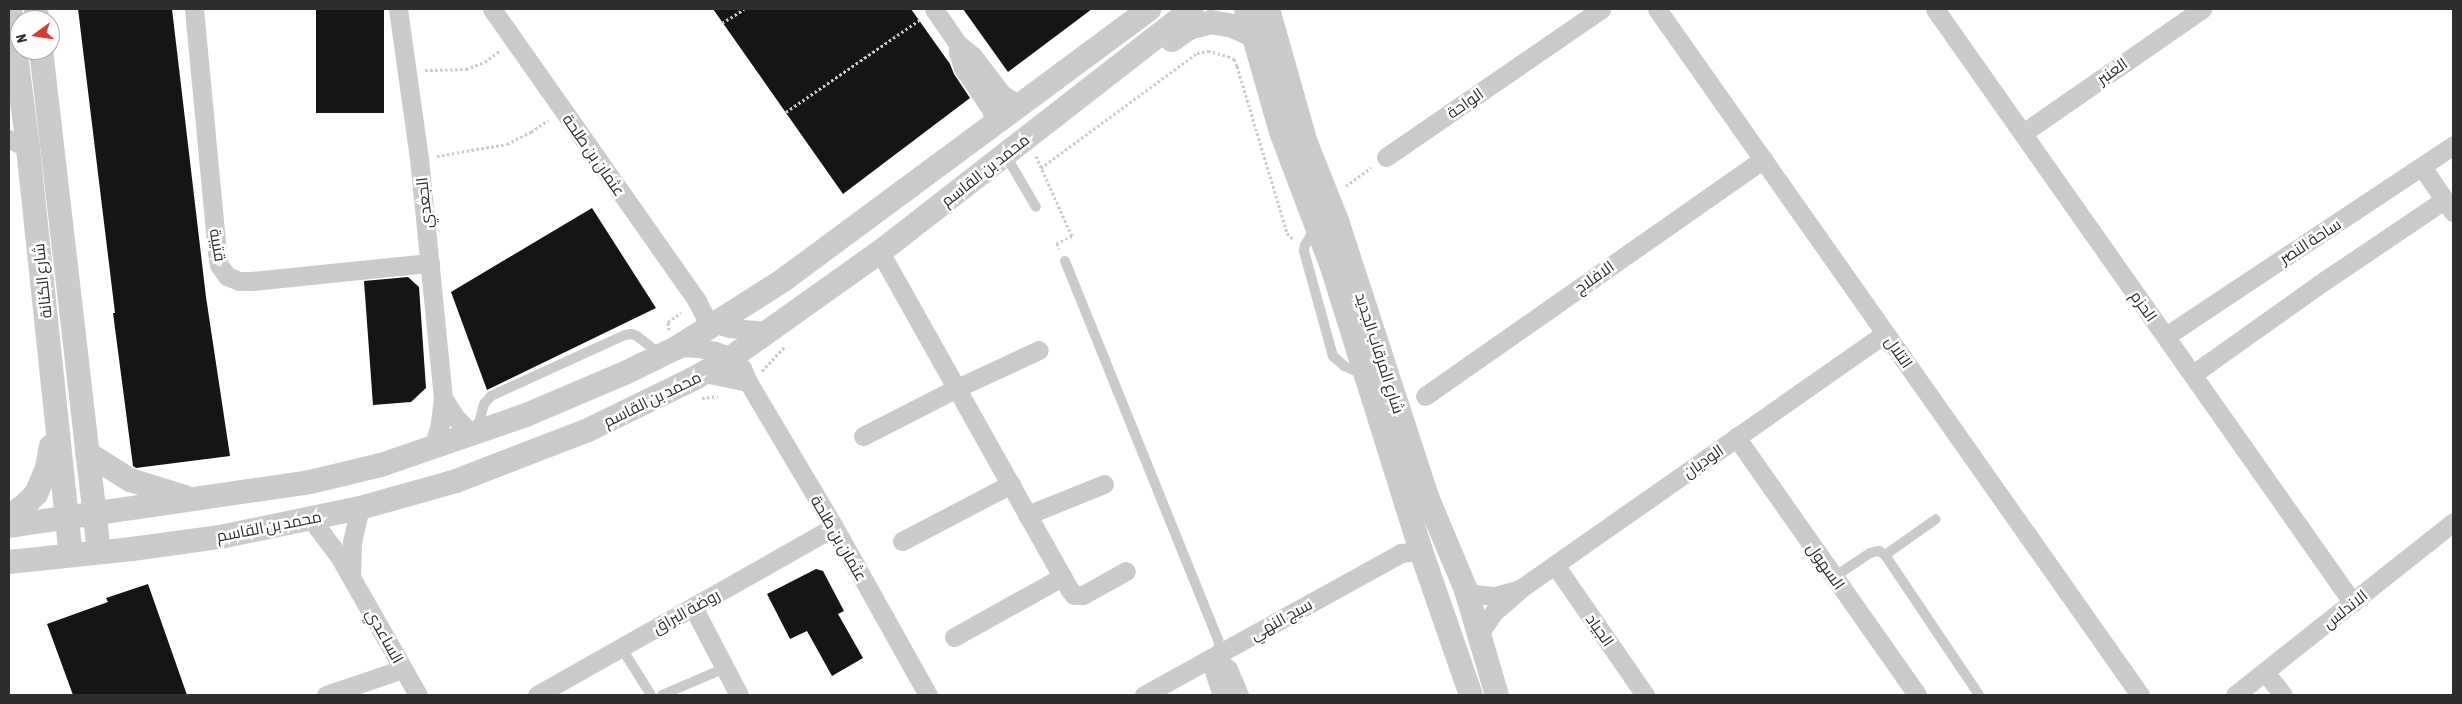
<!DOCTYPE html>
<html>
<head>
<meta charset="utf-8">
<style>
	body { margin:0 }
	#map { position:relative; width:2462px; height:704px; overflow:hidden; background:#fff; font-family:"Asap Condensed",Cairo,sans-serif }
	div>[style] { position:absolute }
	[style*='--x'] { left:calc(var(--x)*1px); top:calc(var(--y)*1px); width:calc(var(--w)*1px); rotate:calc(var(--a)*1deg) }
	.building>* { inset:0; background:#151515; transform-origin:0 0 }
	.path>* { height:3px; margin-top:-1.5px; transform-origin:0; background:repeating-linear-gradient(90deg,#cbcbcb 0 2.5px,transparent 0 5px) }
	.service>* { height:10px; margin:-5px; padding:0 5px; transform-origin:5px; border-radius:5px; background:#cbcbcb }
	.minor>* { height:19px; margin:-9.5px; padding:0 9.5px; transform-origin:9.5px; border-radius:9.5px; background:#cbcbcb }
	.tertiary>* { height:24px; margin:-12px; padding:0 12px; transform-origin:12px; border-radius:12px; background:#cbcbcb }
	span { translate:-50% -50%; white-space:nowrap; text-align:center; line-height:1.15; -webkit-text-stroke:5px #fff; paint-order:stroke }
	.street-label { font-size:16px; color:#2e2e2e }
	.frame { position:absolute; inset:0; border:10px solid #2e2e2e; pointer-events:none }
	.north { position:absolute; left:10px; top:10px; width:50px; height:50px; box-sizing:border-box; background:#fff; border:1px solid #ababab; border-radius:50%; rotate:256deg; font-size:14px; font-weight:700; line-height:20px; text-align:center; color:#2e2e2e }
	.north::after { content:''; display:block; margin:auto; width:18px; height:22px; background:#db3939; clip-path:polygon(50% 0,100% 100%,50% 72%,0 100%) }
</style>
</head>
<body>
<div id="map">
	<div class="building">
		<div style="clip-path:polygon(78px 9px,172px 9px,206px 297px,230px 456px,136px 468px,133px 466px,113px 313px,115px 313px)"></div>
		<div style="left:316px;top:9px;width:68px;height:104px"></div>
		<div style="clip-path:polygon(713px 9px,911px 9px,950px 64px,954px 74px,970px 98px,843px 194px)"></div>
		<div style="clip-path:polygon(963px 9px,1092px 9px,1008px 72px)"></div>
		<div style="clip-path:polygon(592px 208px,656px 308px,487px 390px,451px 292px)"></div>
		<div style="clip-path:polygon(408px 277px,419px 287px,426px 388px,411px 402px,373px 405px,364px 281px)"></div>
		<div style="clip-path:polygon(816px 569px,823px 571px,844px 611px,838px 614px,863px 658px,832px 676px,807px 631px,790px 639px,767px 594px)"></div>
		<div style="clip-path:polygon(148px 584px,187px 695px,73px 695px,47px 624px,108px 602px,106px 598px)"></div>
	</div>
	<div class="path">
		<div style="--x:722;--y:23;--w:26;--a:-32"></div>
		<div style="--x:425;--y:70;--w:41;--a:-1.4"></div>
		<div style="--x:466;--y:69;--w:20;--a:-20"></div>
		<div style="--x:485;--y:62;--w:20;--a:-37"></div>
		<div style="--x:786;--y:112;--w:164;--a:-34.6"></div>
		<div style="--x:437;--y:156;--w:71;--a:-9.7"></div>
		<div style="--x:507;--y:144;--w:27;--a:-27"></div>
		<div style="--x:531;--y:132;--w:21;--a:-35"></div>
		<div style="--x:1036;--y:156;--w:88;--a:65.8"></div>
		<div style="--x:1072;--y:236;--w:17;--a:155"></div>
		<div style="--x:1057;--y:243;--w:6;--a:72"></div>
		<div style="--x:1041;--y:168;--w:194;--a:-36.4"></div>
		<div style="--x:1197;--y:53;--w:11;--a:-10"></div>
		<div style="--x:1208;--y:51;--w:21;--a:14"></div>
		<div style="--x:1228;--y:56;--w:7;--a:27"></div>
		<div style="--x:1234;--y:59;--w:8;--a:67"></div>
		<div style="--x:1237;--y:66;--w:174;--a:73.3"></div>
		<div style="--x:1287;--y:233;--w:10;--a:45"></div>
		<div style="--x:1346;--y:186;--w:31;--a:-36"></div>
		<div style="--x:669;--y:330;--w:8;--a:-97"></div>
		<div style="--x:668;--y:322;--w:16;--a:-35"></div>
		<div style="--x:762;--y:371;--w:33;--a:-47"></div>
		<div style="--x:702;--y:398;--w:16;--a:-7"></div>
	</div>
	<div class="service">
		<div style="--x:1005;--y:154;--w:61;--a:59.7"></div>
		<div style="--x:1315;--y:229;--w:19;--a:122"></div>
		<div style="--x:1305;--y:245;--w:6;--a:99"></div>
		<div style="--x:1304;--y:251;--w:109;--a:74.6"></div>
		<div style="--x:1333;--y:356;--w:15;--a:42"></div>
		<div style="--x:1344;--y:366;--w:22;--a:24"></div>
		<div style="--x:1065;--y:261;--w:409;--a:68"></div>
		<div style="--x:1218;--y:640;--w:12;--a:81"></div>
		<div style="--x:477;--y:430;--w:27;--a:-75"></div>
		<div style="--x:484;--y:404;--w:11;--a:-49"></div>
		<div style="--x:491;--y:396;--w:147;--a:-24.5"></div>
		<div style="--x:625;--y:335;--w:6;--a:-9"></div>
		<div style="--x:631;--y:334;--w:6;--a:18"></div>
		<div style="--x:637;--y:336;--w:31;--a:38"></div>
		<div style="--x:1885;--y:555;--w:62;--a:-35.2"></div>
		<div style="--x:1834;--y:577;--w:43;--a:-33.7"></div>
		<div style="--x:1870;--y:553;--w:9;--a:-13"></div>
		<div style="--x:1879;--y:551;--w:7;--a:34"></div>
		<div style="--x:1885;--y:555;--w:169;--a:56.1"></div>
		<div style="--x:621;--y:647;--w:57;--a:58"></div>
		<div style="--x:662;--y:695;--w:69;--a:-23.2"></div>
	</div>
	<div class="minor">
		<div style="--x:194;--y:9;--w:244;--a:84.6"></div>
		<div style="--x:217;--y:252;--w:13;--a:81"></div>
		<div style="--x:219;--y:265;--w:14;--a:54"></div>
		<div style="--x:227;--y:276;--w:13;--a:23"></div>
		<div style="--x:239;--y:281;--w:13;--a:0"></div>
		<div style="--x:252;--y:281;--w:179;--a:-5.8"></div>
		<div style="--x:398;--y:9;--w:150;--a:82"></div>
		<div style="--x:419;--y:158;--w:241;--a:84.3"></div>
		<div style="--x:443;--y:398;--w:26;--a:97"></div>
		<div style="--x:440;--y:424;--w:25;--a:106"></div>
		<div style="--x:492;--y:9;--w:357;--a:54.9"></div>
		<div style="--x:697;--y:301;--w:16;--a:63"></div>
		<div style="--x:704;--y:315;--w:15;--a:37"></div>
		<div style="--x:716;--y:324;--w:14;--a:17"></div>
		<div style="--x:729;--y:328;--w:40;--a:4.3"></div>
		<div style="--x:934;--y:9;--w:42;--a:55.6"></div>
		<div style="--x:958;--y:44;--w:19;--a:39"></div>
		<div style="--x:973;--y:56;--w:48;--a:52.7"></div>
		<div style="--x:1002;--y:94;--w:20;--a:33"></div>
		<div style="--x:1657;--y:9;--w:839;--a:54.85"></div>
		<div style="--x:1935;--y:9;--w:726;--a:54.87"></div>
		<div style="--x:958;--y:44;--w:8;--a:90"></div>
		<div style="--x:958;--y:52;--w:17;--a:73"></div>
		<div style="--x:963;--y:68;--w:50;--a:55.7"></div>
		<div style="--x:991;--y:109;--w:16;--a:72"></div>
		<div style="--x:2023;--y:133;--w:218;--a:-34.7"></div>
		<div style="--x:9;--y:139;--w:21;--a:25"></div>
		<div style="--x:1386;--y:157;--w:261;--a:-34.5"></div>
		<div style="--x:2422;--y:167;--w:55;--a:55.4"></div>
		<div style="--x:880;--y:252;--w:388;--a:60.7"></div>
		<div style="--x:1070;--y:590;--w:6;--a:51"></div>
		<div style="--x:1074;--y:595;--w:9;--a:0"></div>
		<div style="--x:1083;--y:595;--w:49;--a:-29.2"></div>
		<div style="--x:2166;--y:336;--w:345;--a:-33.6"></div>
		<div style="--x:678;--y:347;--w:20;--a:3"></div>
		<div style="--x:698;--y:348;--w:17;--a:10"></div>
		<div style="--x:715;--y:351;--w:18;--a:19"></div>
		<div style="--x:732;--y:357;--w:15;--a:48"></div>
		<div style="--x:742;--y:368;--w:15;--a:67"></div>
		<div style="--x:748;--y:382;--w:169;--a:59.3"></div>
		<div style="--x:834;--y:527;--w:193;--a:60.8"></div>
		<div style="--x:704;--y:373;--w:45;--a:11.6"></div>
		<div style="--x:2193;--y:374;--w:161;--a:-35.4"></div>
		<div style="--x:2324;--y:281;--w:145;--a:-34"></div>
		<div style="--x:1425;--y:396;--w:413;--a:-35"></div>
		<div style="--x:443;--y:398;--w:24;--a:57"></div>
		<div style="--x:456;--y:418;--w:24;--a:45"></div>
		<div style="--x:863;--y:436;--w:106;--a:-27.1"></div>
		<div style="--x:957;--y:388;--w:90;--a:-24.9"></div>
		<div style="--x:1736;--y:437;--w:315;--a:54.9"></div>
		<div style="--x:1027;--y:515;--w:83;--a:-21.9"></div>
		<div style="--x:311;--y:519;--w:46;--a:52.9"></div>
		<div style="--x:339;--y:556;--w:160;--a:60.4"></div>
		<div style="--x:902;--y:541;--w:123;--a:-27.6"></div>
		<div style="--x:1555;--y:565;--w:158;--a:55.3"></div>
		<div style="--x:351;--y:576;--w:34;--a:-88"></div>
		<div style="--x:352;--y:542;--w:35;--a:-77"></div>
		<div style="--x:1466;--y:590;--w:10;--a:24"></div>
		<div style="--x:1475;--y:594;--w:20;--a:6"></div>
		<div style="--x:1495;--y:596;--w:23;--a:-15"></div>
		<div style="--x:693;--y:607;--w:99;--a:62.4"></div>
		<div style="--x:1479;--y:634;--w:27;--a:-56"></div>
		<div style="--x:1494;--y:612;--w:35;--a:-41"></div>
		<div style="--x:1520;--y:589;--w:446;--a:-35"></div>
		<div style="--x:954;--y:637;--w:124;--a:-29.1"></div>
		<div style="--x:1220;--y:652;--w:11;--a:117"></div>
		<div style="--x:1215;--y:662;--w:9;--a:96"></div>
		<div style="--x:1214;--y:671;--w:25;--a:72"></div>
		<div style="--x:1207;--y:660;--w:14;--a:12"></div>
		<div style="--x:1221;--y:663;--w:9;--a:41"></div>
		<div style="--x:1228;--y:669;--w:28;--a:67"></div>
		<div style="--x:2265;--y:672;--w:29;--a:52"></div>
		<div style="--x:326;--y:695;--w:81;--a:-18.7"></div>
		<div style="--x:537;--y:695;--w:341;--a:-29.5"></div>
		<div style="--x:1144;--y:695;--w:294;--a:-28.9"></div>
		<div style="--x:1401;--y:553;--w:20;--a:-6"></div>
		<div style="--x:2235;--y:695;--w:278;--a:-38.4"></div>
	</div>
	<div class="tertiary">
		<div style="--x:10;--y:9;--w:140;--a:82.6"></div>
		<div style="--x:28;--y:148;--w:408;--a:84"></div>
		<div style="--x:36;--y:9;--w:11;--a:85"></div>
		<div style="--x:1246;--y:9;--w:128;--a:74.1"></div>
		<div style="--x:1281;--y:132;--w:144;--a:69.3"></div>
		<div style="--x:1332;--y:267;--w:298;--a:72.6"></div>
		<div style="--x:1421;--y:551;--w:152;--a:70.9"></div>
		<div style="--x:1268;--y:9;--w:139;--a:74.2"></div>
		<div style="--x:1306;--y:143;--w:84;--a:68.3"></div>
		<div style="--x:1337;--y:221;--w:290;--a:71.9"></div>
		<div style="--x:1427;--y:497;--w:101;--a:67.2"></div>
		<div style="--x:1466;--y:590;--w:109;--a:73.6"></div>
		<div style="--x:1172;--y:40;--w:21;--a:-35"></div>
		<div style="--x:1189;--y:28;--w:23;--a:-15"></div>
		<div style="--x:1211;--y:22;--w:22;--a:10"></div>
		<div style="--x:1233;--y:26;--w:23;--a:25"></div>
		<div style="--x:41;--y:50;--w:505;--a:83.41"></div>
		<div style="--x:87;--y:453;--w:51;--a:32.1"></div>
		<div style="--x:130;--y:480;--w:58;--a:17.2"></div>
		<div style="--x:9;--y:516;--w:21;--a:-35"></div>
		<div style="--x:26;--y:504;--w:14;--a:-45"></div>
		<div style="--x:36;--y:494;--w:28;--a:-67"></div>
		<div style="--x:47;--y:468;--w:22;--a:-80"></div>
		<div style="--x:9;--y:526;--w:304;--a:-8.3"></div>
		<div style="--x:310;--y:482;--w:73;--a:-13.5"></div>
		<div style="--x:381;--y:465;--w:153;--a:-19"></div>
		<div style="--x:526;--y:415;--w:108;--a:-23"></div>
		<div style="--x:625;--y:373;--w:59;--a:-26.1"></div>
		<div style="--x:678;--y:347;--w:123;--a:-32.4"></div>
		<div style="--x:782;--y:281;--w:457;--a:-36.5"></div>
		<div style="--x:9;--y:562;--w:124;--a:-6"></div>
		<div style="--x:132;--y:549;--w:89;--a:-7.8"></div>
		<div style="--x:220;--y:537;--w:143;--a:-11.7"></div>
		<div style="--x:360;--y:508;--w:100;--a:-15.7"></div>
		<div style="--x:456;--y:481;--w:142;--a:-21.1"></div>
		<div style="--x:588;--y:430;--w:117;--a:-25.9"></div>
		<div style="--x:693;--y:379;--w:45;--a:-29.4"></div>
		<div style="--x:732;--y:357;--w:181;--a:-35.4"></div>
		<div style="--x:880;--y:252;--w:395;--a:-37.9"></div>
	</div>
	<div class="street-label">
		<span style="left:2112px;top:71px;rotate:-35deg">العنبر</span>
		<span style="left:1465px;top:103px;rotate:-35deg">الواحة</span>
		<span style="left:594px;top:155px;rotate:55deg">عثمان بن طلحة</span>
		<span style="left:985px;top:170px;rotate:-38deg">محمد بن القاسم</span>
		<span style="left:424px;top:203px;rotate:-96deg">الجعدي</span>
		<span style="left:2310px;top:241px;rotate:-33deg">ساحة النصر</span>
		<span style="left:218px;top:245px;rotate:80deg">قتيبة</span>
		<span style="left:1594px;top:277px;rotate:-35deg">الافلاج</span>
		<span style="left:42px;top:281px;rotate:-96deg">شارع الكنانة</span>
		<span style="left:2144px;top:306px;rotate:55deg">الحزم</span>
		<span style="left:1899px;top:352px;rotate:55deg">التلال</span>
		<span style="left:1380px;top:353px;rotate:72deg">شارع المرقاب الجديد</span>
		<span style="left:652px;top:399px;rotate:-26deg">محمد بن القاسم</span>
		<span style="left:1703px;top:461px;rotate:-35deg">الوديان</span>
		<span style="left:269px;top:526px;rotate:-11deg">محمد بن القاسم</span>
		<span style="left:839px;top:538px;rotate:60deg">عثمان بن طلحة</span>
		<span style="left:1826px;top:566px;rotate:55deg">السهول</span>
		<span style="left:2345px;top:609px;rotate:-38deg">الاندلس</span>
		<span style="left:686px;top:611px;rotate:-29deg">روضة البراق</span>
		<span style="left:1281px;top:619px;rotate:-29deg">سيج النهي</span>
		<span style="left:1600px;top:630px;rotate:55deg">الجياد</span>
		<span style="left:385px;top:636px;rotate:61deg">الساعدي</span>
	</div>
	<div class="frame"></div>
	<div class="north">N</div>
</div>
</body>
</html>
